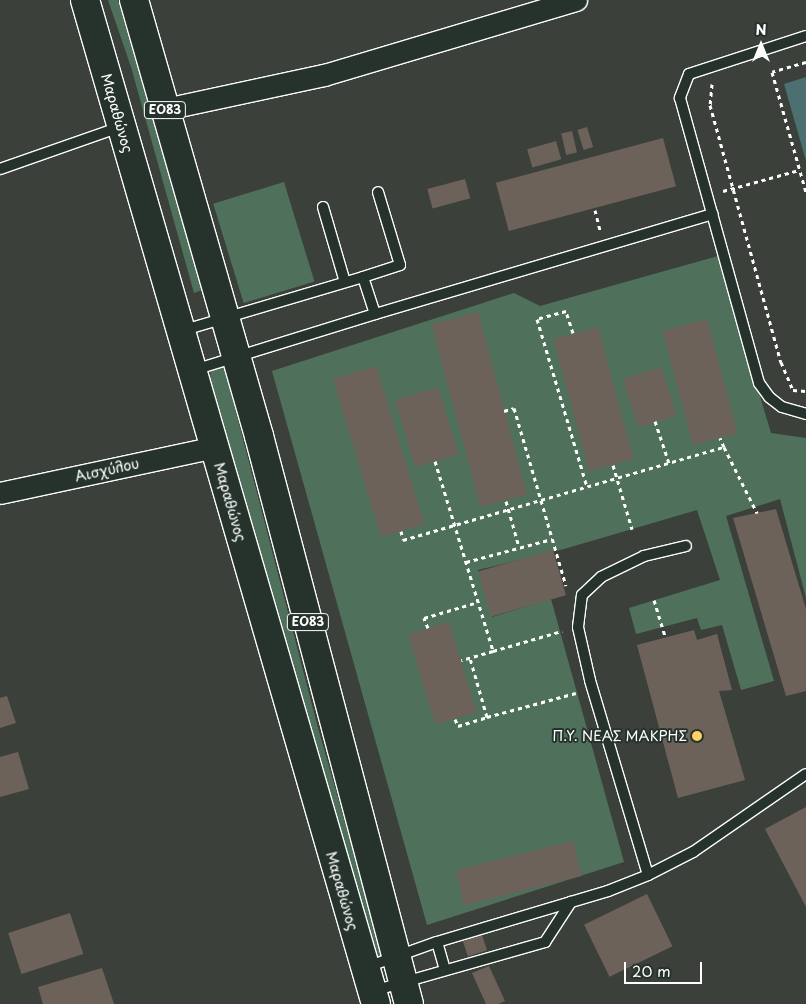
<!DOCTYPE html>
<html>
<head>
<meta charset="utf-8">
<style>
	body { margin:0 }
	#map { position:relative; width:806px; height:1004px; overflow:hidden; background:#3b413a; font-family:"Playpen Sans",sans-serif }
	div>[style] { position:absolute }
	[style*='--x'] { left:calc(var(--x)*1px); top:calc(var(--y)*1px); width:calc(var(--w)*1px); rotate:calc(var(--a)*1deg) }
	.green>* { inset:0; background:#4f715c; transform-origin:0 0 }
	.water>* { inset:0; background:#4b706f }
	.building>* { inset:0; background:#6d625a; transform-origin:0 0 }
	.path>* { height:3px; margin-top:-1.5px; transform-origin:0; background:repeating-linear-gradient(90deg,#fff 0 4px,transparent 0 8px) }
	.roads { filter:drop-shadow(1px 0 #fff) drop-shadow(-1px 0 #fff) drop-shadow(0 1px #fff) drop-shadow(0 -1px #fff) }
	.lane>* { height:10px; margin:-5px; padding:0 5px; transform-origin:5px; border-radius:5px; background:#26332d }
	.street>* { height:21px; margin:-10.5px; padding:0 10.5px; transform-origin:10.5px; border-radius:10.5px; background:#26332d }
	.primary>* { height:28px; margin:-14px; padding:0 14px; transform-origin:14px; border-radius:14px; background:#26332d }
	.dots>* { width:14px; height:14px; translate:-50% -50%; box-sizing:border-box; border:2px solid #26332d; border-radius:50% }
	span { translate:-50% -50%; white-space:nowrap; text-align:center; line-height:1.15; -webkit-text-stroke:4px #26332d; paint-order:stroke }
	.shield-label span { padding:1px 4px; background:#26332d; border:1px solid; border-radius:4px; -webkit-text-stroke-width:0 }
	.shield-label { font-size:12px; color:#fff; font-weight:700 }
	.street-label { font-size:14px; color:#fff }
	.poi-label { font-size:14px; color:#fff }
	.right { translate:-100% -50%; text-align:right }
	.north { position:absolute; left:736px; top:20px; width:50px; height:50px; -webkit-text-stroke:4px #26332d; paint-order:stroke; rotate:0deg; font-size:14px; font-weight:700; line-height:20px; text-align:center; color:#fff }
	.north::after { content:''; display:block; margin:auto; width:18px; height:22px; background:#fff; clip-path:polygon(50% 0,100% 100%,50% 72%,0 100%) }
	.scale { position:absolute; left:624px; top:962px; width:78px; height:22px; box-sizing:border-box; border:2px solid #fff; border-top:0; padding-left:6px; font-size:15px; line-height:18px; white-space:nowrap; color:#fff; -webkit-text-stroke:4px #26332d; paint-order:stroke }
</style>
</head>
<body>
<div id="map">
	<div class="green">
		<div style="clip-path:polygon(108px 0,118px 0,202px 290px,194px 293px,131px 67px)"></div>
		<div style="left:284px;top:182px;width:104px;height:74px;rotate:73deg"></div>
		<div style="clip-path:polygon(718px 256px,771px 433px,806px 438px,806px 598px,780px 499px,726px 516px,774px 681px,741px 690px,722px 625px,701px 630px,697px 618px,636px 634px,629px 608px,720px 580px,697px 510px,564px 549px,478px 570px,492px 617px,551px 599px,624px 862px,427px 925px,272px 371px,514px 293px,540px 306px)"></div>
		<div style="clip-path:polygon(224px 366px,318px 728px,382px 951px,379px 958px,376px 958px,307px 732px,210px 378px,211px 370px)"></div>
	</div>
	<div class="water">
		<div style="clip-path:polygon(806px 77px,806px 161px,784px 84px)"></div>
	</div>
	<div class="building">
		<div style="left:587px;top:127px;width:21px;height:10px;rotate:73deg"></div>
		<div style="left:572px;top:131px;width:22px;height:11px;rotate:77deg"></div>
		<div style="left:663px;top:138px;width:50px;height:173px;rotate:75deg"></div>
		<div style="left:556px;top:141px;width:19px;height:30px;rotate:74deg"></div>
		<div style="left:465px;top:179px;width:20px;height:39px;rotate:75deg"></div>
		<div style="left:478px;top:312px;width:189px;height:48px;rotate:75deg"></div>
		<div style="left:707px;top:319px;width:118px;height:46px;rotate:75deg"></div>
		<div style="left:598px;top:327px;width:137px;height:46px;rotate:75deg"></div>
		<div style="left:376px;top:366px;width:165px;height:45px;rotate:73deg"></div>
		<div style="left:661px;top:367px;width:51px;height:40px;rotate:72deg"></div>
		<div style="left:438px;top:387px;width:70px;height:45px;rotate:73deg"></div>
		<div style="clip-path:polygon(776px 509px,806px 609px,806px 691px,786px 696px,733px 518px)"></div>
		<div style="left:553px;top:550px;width:47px;height:78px;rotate:74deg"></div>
		<div style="left:449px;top:622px;width:94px;height:43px;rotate:73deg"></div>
		<div style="clip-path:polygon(694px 630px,697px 640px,717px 634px,732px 690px,719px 691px,745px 780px,678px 798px,637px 645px)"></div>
		<div style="clip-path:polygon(7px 696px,16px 723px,0 728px,0 698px)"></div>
		<div style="clip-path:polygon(18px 752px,29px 789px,0 797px,0 757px)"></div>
		<div style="clip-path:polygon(806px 807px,806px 907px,765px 829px)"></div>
		<div style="left:573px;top:841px;width:36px;height:121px;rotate:76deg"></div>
		<div style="left:647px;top:894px;width:58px;height:70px;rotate:64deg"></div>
		<div style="left:70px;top:913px;width:43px;height:65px;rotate:72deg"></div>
		<div style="left:482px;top:935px;width:16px;height:20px;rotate:72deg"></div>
		<div style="clip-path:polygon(489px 966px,505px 1001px,498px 1004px,486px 1004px,472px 973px)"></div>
		<div style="clip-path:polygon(102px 968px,114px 1004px,43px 1004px,38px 987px)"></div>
	</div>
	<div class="path">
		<div style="--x:806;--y:62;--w:35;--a:164"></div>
		<div style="--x:772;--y:72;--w:125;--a:74.2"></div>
		<div style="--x:712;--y:84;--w:21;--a:95"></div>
		<div style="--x:710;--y:105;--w:267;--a:74.6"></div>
		<div style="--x:781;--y:362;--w:30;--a:67"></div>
		<div style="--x:793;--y:390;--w:13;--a:4"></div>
		<div style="--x:723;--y:191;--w:79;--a:-15.4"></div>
		<div style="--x:595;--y:210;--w:21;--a:76"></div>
		<div style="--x:573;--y:333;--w:23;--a:-108"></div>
		<div style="--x:566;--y:311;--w:30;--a:165"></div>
		<div style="--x:537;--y:319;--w:175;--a:73.4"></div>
		<div style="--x:504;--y:411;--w:10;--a:-17"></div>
		<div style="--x:514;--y:408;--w:185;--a:73.7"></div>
		<div style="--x:655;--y:421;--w:44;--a:71.6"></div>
		<div style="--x:724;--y:447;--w:74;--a:63.4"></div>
		<div style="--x:435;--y:461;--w:199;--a:73"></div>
		<div style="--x:493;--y:651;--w:33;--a:164"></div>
		<div style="--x:613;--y:465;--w:67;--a:73.5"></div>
		<div style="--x:506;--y:501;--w:48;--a:74.2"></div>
		<div style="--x:401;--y:531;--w:9;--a:77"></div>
		<div style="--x:403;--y:540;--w:334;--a:-16.2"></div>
		<div style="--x:724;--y:447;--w:10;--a:-114"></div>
		<div style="--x:466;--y:562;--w:89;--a:-15"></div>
		<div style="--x:654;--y:600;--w:39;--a:73"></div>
		<div style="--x:428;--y:628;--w:11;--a:-112"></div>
		<div style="--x:424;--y:618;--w:56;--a:-16.5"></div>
		<div style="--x:493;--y:651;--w:72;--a:-16.2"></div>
		<div style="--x:487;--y:717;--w:92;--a:-15.1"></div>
		<div style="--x:455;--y:719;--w:8;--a:67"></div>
		<div style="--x:458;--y:726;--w:30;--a:-17"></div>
		<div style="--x:487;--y:717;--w:61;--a:-106.1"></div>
	</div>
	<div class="roads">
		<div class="lane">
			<div style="--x:806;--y:36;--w:123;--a:162"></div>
			<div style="--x:689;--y:74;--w:26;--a:111"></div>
			<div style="--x:680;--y:98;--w:296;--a:74.5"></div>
			<div style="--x:759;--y:383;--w:17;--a:54"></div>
			<div style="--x:769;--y:397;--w:16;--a:38"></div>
			<div style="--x:782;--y:407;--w:25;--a:16"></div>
			<div style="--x:0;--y:169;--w:127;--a:-19.3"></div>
			<div style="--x:323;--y:207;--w:78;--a:73.7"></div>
			<div style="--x:363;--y:277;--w:39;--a:-18"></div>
			<div style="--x:400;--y:265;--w:76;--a:-106.8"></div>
			<div style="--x:181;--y:331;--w:190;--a:-16.5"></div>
			<div style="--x:363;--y:277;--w:39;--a:72"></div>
			<div style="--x:375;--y:314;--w:352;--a:-16.5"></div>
			<div style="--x:194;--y:370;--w:189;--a:-17.2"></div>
			<div style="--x:648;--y:875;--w:203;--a:-106.6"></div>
			<div style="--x:590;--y:680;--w:54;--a:-102.8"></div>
			<div style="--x:578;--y:627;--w:32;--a:-83"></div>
			<div style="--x:582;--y:595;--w:26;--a:-43"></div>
			<div style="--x:601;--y:577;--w:48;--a:-26"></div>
			<div style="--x:644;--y:556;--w:43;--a:-13.4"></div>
			<div style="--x:437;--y:942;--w:29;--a:74"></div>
			<div style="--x:367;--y:967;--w:74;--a:-19.7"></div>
			<div style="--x:437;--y:942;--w:178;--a:-16.6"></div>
			<div style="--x:608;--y:891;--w:43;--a:-21.8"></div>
			<div style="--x:648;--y:875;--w:51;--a:-27.1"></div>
			<div style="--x:693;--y:852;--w:137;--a:-34.6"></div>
			<div style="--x:373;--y:991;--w:179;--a:-15.9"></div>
			<div style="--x:545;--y:942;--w:48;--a:-57"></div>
		</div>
		<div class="street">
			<div style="--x:165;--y:109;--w:163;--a:-12.1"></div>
			<div style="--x:324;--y:75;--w:263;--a:-16.6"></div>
			<div style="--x:0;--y:493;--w:219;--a:-12.1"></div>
		</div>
		<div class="primary">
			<div style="--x:85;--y:0;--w:1045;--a:73.84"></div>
			<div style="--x:134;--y:0;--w:454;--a:74"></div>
			<div style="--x:259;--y:436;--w:587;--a:75.21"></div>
		</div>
	</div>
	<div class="dots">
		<div style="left:697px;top:736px;background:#ffd166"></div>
	</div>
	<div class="shield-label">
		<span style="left:165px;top:110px">ΕΟ83</span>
		<span style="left:308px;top:622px">ΕΟ83</span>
	</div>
	<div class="street-label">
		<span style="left:117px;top:113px;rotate:74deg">Μαραθώνος</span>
		<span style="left:107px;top:470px;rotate:-12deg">Αισχύλου</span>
		<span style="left:230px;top:502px;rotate:74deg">Μαραθώνος</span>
		<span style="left:342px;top:891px;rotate:74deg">Μαραθώνος</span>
	</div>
	<div class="poi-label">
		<span class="right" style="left:687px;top:736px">Π.Υ. ΝΕΑΣ ΜΑΚΡΗΣ</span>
	</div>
	<div class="north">N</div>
	<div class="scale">20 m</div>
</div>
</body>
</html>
